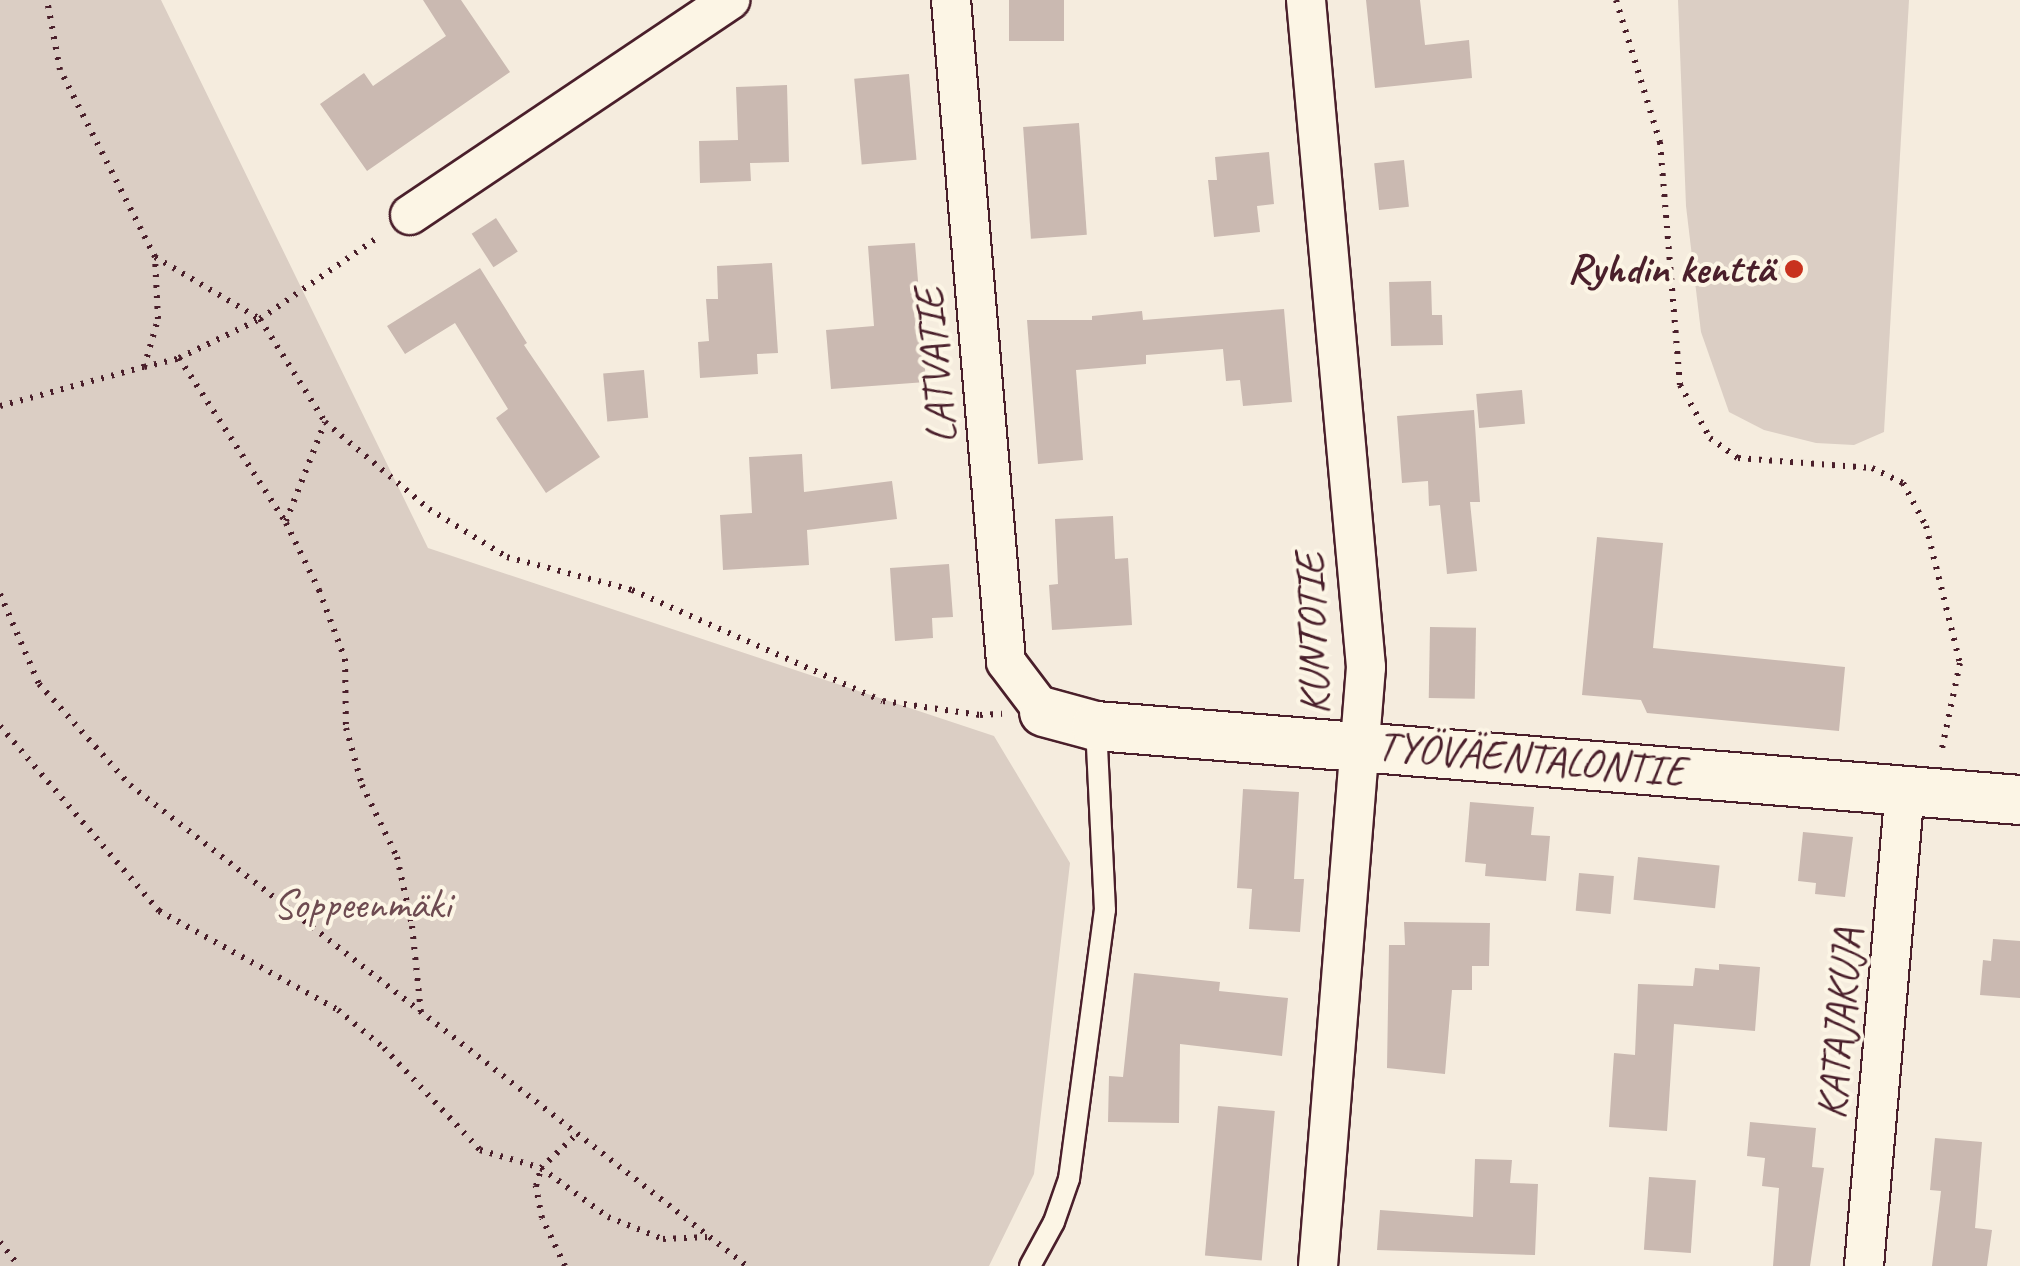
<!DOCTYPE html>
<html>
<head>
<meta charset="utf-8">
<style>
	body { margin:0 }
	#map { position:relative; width:2020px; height:1266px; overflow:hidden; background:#f5ecde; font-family:Caveat,sans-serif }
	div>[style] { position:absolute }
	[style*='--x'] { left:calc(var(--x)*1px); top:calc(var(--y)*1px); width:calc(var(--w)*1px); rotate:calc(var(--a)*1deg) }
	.green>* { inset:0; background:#dbcec4 }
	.building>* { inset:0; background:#cab9b1; transform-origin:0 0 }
	.path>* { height:6px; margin-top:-3px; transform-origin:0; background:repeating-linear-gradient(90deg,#4a1f2b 0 2.5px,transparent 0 10.5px) }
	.roads { filter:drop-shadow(2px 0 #4a1f2b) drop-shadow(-2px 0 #4a1f2b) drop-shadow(0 2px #4a1f2b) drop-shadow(0 -2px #4a1f2b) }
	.service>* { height:20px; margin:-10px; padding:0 10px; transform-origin:10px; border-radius:10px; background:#fcf5e5 }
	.minor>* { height:38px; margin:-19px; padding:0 19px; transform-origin:19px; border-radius:19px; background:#fcf5e5 }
	.tertiary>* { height:48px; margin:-24px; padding:0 24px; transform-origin:24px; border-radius:24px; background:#fcf5e5 }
	.dots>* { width:28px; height:28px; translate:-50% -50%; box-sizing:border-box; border:5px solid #fcf5e5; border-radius:50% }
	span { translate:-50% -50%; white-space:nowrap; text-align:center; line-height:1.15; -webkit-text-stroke:8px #fcf5e5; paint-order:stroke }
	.poi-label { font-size:42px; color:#4a1f2b; font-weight:700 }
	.right { translate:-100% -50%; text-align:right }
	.street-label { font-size:42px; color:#4a1f2b }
	.park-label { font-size:42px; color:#6e4b51 }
</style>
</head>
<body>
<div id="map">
	<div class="green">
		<div style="clip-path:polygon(0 0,161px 0,428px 548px,994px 736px,1070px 863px,1034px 1174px,989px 1266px,0 1266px)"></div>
		<div style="clip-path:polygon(1678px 0,1909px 0,1884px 432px,1854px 445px,1816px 443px,1764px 430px,1729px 412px,1701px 332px,1686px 206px)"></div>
	</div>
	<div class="building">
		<div style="clip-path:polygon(423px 0,461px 0,510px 72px,367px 171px,320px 104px,364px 73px,373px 86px,446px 36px)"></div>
		<div style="left:1009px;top:0;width:55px;height:41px"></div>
		<div style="clip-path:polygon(1366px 0,1420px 0,1425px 45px,1469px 40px,1472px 78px,1375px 88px)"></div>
		<div style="left:909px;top:74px;width:86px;height:55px;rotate:85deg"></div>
		<div style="clip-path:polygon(787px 85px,789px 162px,750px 163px,751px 181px,700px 183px,699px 141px,738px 140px,736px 87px)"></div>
		<div style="left:1079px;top:123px;width:112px;height:56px;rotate:86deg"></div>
		<div style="clip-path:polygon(1269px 152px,1274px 204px,1257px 206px,1260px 232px,1214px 237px,1208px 180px,1217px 180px,1215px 157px)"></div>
		<div style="left:1404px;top:160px;width:47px;height:30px;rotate:84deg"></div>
		<div style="left:496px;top:218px;width:40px;height:29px;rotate:57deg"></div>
		<div style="clip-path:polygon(915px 243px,926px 382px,831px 389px,826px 330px,874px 326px,868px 246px)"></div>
		<div style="clip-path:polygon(772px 263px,778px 353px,757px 354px,758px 374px,700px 378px,698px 342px,709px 341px,706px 299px,718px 299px,717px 266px)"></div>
		<div style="clip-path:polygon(480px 268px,527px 343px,524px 345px,600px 457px,546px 493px,496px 418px,508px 409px,455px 323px,405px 354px,387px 326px)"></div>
		<div style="clip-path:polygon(1431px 281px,1432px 315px,1442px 315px,1443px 345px,1391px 346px,1389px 282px)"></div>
		<div style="clip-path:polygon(1284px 309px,1292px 402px,1243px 406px,1240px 380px,1226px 381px,1223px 349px,1146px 355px,1146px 364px,1076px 370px,1083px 460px,1038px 464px,1027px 320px,1092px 320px,1092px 316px,1142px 311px,1143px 320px)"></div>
		<div style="left:644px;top:370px;width:48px;height:41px;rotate:85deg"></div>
		<div style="left:1522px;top:390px;width:34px;height:46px;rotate:85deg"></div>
		<div style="clip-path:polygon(1474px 410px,1480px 502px,1470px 502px,1477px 571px,1447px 574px,1440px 505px,1429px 506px,1428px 481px,1402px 483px,1397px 416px)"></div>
		<div style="clip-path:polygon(802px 454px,804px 492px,892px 481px,897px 519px,807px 530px,809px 565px,723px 570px,720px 515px,752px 513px,749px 457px)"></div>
		<div style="clip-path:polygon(1113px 516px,1115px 559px,1128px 558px,1132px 625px,1052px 630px,1049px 585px,1058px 584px,1055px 519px)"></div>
		<div style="clip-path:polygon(1597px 537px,1663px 543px,1653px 648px,1845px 667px,1839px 731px,1647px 713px,1641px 700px,1582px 695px)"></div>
		<div style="clip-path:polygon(949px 564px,953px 617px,932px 618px,933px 638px,895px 641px,890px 568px)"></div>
		<div style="left:1430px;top:627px;width:46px;height:71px;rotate:1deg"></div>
		<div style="clip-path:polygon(1243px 789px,1299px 792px,1294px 879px,1304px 879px,1300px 932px,1249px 929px,1252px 889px,1237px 888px)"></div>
		<div style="clip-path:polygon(1470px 802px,1534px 807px,1531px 835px,1550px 836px,1546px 881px,1485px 876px,1486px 864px,1465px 862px)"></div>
		<div style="clip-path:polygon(1803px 832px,1853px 837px,1845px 897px,1815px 894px,1816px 883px,1798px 881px)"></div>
		<div style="left:1638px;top:857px;width:82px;height:43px;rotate:6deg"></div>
		<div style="left:1579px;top:873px;width:35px;height:38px;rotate:5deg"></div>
		<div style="clip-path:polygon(1404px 922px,1490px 923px,1489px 966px,1472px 966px,1472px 990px,1452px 990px,1445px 1074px,1387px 1068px,1389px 945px,1405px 945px)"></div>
		<div style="clip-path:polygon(1993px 939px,2020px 941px,2020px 998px,1980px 995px,1983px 960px,1991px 961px)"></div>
		<div style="clip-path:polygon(1719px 964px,1760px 967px,1755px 1031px,1674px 1024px,1667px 1131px,1609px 1127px,1614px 1053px,1635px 1055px,1638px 984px,1693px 986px,1695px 968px,1719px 970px)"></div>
		<div style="clip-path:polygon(1134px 973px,1220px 982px,1219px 991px,1288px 998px,1282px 1056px,1180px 1044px,1179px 1123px,1108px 1122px,1109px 1076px,1123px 1077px)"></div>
		<div style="left:1218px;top:1106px;width:57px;height:150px;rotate:5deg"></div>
		<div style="clip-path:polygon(1750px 1122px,1816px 1128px,1812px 1167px,1824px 1168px,1810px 1266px,1773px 1266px,1779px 1188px,1762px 1186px,1765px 1158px,1747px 1156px)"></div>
		<div style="clip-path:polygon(1935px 1138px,1982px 1142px,1975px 1228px,1992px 1230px,1987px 1266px,1932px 1266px,1941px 1191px,1930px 1190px)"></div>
		<div style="clip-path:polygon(1475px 1159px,1512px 1160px,1510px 1183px,1538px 1184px,1535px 1255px,1377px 1250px,1380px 1210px,1473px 1217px)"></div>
		<div style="left:1649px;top:1177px;width:47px;height:73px;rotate:4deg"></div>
	</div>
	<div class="path">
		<div style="--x:1616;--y:0;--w:149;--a:72.8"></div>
		<div style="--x:1660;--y:142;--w:244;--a:85.3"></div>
		<div style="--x:1680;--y:385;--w:61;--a:60.5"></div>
		<div style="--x:1710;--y:438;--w:34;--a:36"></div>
		<div style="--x:1738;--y:458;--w:134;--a:4.3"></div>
		<div style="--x:1872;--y:468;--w:34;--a:26"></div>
		<div style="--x:1903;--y:483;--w:49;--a:61.9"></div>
		<div style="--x:1926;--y:526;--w:141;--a:76.1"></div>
		<div style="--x:1960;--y:663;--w:92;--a:101.9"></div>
		<div style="--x:155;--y:257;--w:122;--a:30.6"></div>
		<div style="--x:260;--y:319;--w:122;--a:57.7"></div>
		<div style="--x:325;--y:422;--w:136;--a:39.9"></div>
		<div style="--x:429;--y:509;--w:92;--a:31.6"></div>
		<div style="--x:507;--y:557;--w:129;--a:14.8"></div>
		<div style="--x:632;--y:590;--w:274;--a:23.9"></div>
		<div style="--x:883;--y:701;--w:98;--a:8.2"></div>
		<div style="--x:980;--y:715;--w:22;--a:-3"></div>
		<div style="--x:179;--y:358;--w:197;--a:57"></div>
		<div style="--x:286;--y:523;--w:75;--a:63.8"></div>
		<div style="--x:319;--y:590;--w:74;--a:69.4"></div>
		<div style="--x:345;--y:659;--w:69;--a:89.2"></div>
		<div style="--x:346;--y:728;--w:59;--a:74.3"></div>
		<div style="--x:362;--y:785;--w:80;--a:64.1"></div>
		<div style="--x:397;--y:857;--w:71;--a:77.7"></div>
		<div style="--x:412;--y:926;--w:87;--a:84.1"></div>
		<div style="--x:144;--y:367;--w:36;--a:-14"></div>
		<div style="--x:179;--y:358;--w:90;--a:-25.7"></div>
		<div style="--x:260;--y:319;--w:146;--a:-34.7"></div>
		<div style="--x:0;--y:406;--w:149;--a:-15.2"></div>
		<div style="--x:144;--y:367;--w:50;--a:-73.7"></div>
		<div style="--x:158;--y:319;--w:62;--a:-92.8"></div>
		<div style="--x:155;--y:257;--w:210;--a:-116.9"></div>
		<div style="--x:60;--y:70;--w:71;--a:-100.5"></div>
		<div style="--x:286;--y:521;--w:106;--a:-68.5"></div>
		<div style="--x:0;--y:594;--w:98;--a:66.6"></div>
		<div style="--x:39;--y:684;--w:136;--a:48"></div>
		<div style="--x:130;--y:785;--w:782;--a:37.94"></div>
		<div style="--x:0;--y:726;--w:244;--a:49.3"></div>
		<div style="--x:159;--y:911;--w:205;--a:28.9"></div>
		<div style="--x:338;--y:1010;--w:60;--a:39.6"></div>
		<div style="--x:384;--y:1048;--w:140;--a:46.7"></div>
		<div style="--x:480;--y:1150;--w:64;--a:16.4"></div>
		<div style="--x:541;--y:1168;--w:83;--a:36.2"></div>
		<div style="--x:608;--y:1217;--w:59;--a:21.8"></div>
		<div style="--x:663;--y:1239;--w:44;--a:-2.6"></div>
		<div style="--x:0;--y:1242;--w:31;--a:52"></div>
		<div style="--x:565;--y:1266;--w:53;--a:-115.6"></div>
		<div style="--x:542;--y:1218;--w:33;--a:-101"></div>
		<div style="--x:536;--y:1186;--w:19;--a:-74"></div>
		<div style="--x:541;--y:1168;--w:50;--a:-43.4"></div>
	</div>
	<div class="roads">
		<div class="service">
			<div style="--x:1030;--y:1266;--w:50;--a:-61.4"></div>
			<div style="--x:1054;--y:1222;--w:46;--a:-70.8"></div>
			<div style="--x:1069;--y:1179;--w:271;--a:-82.4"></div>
			<div style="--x:1105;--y:910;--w:184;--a:-92.8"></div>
		</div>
		<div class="minor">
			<div style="--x:951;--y:0;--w:664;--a:85.25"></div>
			<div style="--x:1006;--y:662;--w:63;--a:52.8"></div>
			<div style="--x:1306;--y:0;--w:670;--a:84.86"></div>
			<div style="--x:1366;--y:667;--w:601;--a:94.58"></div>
			<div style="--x:410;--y:215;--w:386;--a:-33.9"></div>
			<div style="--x:1864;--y:1266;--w:478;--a:-85.1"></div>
		</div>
		<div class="tertiary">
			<div style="--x:1044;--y:712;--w:54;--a:15.1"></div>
			<div style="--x:1096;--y:726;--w:927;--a:4.58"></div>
		</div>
	</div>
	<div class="dots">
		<div style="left:1794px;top:269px;background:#c8321e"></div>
	</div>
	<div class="poi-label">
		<span class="right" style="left:1774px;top:269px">Ryhdin kenttä</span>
	</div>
	<div class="street-label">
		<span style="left:936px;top:366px;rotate:-95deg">LATVATIE</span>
		<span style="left:1313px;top:634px;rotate:-92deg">KUNTOTIE</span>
		<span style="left:1531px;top:759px;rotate:5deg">TYÖVÄENTALONTIE</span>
		<span style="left:1840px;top:1024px;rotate:-85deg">KATAJAKUJA</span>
	</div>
	<div class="park-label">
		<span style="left:362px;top:905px">Soppeenmäki</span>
	</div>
</div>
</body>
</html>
